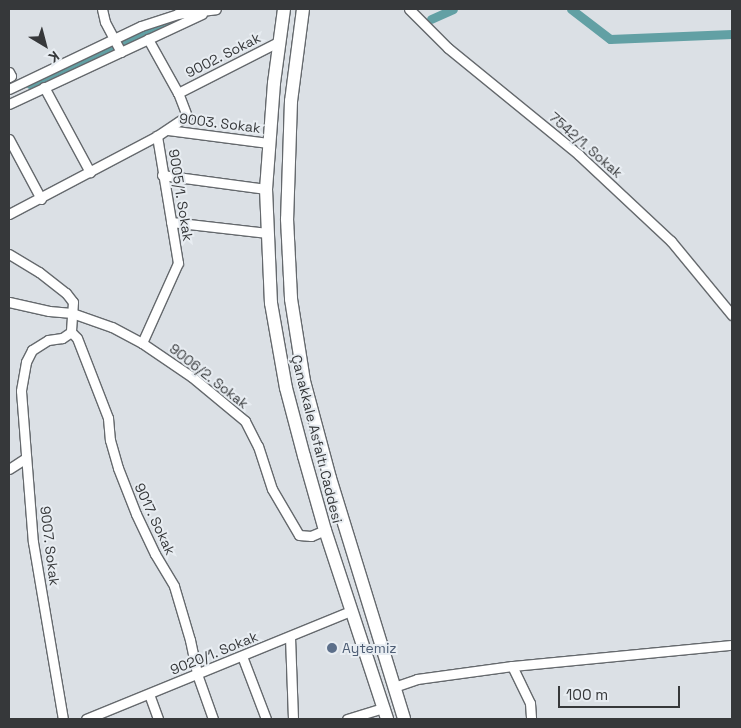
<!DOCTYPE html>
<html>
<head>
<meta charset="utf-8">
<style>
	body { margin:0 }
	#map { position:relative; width:741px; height:728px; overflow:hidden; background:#dbe0e5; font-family:"Space Grotesk",sans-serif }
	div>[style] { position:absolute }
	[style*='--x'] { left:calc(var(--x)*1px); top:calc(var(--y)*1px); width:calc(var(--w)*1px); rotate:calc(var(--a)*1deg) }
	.canal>* { height:9px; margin:-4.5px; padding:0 4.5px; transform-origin:4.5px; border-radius:4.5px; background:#62a0a4 }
	.roads { filter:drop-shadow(1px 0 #65696d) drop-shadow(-1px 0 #65696d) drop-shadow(0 1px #65696d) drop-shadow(0 -1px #65696d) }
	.minor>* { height:9px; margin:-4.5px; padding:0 4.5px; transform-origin:4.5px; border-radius:4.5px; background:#fff }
	.highway>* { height:12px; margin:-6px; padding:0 6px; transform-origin:6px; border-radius:6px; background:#fff }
	.dots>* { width:14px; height:14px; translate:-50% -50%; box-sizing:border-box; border:2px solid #e8edf2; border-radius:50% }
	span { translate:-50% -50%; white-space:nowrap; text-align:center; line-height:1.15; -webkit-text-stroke:4px #e8edf2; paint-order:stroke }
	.street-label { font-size:14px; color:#36383a }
	.service-label { font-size:14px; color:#4e5e75 }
	.left { translate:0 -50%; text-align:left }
	.frame { position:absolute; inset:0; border:10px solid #36383a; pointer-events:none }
	.north { position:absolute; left:20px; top:20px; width:50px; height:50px; -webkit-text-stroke:4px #e8edf2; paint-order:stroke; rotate:143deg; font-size:14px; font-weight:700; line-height:20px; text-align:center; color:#36383a }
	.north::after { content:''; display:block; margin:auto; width:18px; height:22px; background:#36383a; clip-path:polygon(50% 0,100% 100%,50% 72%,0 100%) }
	.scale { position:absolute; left:558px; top:686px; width:122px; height:22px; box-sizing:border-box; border:2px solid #36383a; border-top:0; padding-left:6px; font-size:15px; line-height:18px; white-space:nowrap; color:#36383a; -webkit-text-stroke:4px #e8edf2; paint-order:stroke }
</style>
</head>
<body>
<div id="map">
	<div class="canal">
		<div style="--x:571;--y:9;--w:49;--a:37.6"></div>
		<div style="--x:610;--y:39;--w:122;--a:-2.3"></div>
		<div style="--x:431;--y:19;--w:24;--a:-24"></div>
		<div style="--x:126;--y:42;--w:64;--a:-23"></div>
		<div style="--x:30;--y:84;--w:90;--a:-23.7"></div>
	</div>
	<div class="roads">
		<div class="minor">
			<div style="--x:102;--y:9;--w:13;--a:77"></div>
			<div style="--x:105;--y:22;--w:34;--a:62"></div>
			<div style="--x:409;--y:9;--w:55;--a:45"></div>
			<div style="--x:448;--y:48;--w:169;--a:39.2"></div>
			<div style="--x:579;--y:155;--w:126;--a:43.1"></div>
			<div style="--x:671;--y:241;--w:96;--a:50.5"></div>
			<div style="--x:9;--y:72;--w:4;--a:63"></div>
			<div style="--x:11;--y:76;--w:2;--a:153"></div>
			<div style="--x:44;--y:87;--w:97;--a:61.6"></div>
			<div style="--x:9;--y:89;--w:146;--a:-25.5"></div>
			<div style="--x:141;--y:26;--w:38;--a:-18"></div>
			<div style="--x:177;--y:14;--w:39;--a:-7"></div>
			<div style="--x:178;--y:93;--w:114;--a:-27"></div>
			<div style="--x:9;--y:104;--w:213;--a:-25"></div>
			<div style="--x:168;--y:130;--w:101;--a:7.4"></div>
			<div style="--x:9;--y:139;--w:68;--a:61.9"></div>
			<div style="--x:162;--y:175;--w:105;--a:7.7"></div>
			<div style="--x:9;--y:214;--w:167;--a:-27.8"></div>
			<div style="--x:157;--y:136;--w:36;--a:-34"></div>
			<div style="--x:187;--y:116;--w:25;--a:-111"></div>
			<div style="--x:178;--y:93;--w:62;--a:-119.1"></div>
			<div style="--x:171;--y:222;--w:97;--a:6.5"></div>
			<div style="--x:9;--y:254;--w:35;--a:31"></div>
			<div style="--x:39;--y:272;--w:34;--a:38"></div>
			<div style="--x:66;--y:293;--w:11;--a:52"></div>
			<div style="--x:73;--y:302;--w:30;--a:94"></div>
			<div style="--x:71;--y:332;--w:11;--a:146"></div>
			<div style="--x:62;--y:338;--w:14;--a:172"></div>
			<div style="--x:48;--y:340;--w:19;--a:148"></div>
			<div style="--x:32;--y:350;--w:13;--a:117"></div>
			<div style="--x:26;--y:362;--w:29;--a:100"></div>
			<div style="--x:21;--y:391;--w:151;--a:85.5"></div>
			<div style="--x:33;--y:542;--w:180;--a:80.4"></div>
			<div style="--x:9;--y:302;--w:41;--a:12.7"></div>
			<div style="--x:49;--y:311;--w:23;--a:5"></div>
			<div style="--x:72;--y:313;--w:42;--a:19.3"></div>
			<div style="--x:112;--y:327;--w:34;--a:28"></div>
			<div style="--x:142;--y:343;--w:60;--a:34.2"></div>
			<div style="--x:192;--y:377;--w:69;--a:39.7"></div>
			<div style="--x:245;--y:421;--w:28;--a:63"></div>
			<div style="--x:258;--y:446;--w:45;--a:72"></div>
			<div style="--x:272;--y:489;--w:53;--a:59.6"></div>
			<div style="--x:299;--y:535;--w:12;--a:5"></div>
			<div style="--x:311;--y:536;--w:15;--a:-23"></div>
			<div style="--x:71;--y:332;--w:8;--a:45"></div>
			<div style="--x:77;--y:338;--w:86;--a:68.8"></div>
			<div style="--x:108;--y:418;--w:22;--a:85"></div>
			<div style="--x:110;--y:440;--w:29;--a:74"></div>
			<div style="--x:118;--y:468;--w:49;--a:68.6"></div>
			<div style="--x:136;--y:514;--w:44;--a:64.6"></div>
			<div style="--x:155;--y:554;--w:37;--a:59"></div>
			<div style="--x:174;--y:586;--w:56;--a:73.5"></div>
			<div style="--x:190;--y:640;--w:35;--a:78"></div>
			<div style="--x:197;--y:674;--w:48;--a:70.4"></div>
			<div style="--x:142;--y:343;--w:88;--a:-65.8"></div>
			<div style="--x:178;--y:263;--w:129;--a:-99.4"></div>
			<div style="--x:9;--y:469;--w:20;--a:-33"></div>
			<div style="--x:290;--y:637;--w:82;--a:87.9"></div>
			<div style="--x:242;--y:656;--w:67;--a:69.1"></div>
			<div style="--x:512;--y:666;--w:41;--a:64.1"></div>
			<div style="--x:530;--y:703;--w:16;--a:86"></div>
			<div style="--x:394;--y:687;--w:24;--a:-19"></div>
			<div style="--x:417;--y:679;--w:96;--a:-7.8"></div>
			<div style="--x:512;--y:666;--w:221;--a:-5.5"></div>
			<div style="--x:149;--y:694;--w:27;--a:70"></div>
			<div style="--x:86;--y:719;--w:286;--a:-22.2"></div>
			<div style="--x:347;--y:719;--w:39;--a:-17"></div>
		</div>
		<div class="highway">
			<div style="--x:284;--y:9;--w:75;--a:97.7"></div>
			<div style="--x:274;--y:83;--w:106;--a:94.3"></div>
			<div style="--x:266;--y:189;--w:114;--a:87.5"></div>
			<div style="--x:271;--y:303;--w:86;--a:80"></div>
			<div style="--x:286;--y:388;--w:70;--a:75.2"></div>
			<div style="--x:304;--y:456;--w:77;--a:74.2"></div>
			<div style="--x:325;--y:530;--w:199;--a:71.8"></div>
			<div style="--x:303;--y:9;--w:93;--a:97.4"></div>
			<div style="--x:291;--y:101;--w:118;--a:91.9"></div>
			<div style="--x:287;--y:219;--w:80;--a:87.1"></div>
			<div style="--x:291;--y:299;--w:83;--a:81"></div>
			<div style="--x:304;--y:381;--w:100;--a:75"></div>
			<div style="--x:330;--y:478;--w:252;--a:72.9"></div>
		</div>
	</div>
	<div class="dots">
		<div style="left:332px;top:648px;background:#5c6f8a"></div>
	</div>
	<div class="street-label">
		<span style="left:223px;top:55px;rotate:-27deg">9002. Sokak</span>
		<span style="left:220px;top:123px;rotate:7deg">9003. Sokak</span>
		<span style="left:586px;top:145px;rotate:41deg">7542/1. Sokak</span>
		<span style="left:181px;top:195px;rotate:81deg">9005/1. Sokak</span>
		<span style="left:209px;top:376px;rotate:38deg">9006/2. Sokak</span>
		<span style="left:317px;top:439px;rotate:76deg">Çanakkale Asfaltı Caddesi</span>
		<span style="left:155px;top:519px;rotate:65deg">9017. Sokak</span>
		<span style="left:50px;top:546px;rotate:83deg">9007. Sokak</span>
		<span style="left:214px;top:653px;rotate:-22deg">9020/1. Sokak</span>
	</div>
	<div class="service-label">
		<span class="left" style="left:342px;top:648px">Aytemiz</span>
	</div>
	<div class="frame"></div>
	<div class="north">K</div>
	<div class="scale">100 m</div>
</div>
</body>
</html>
